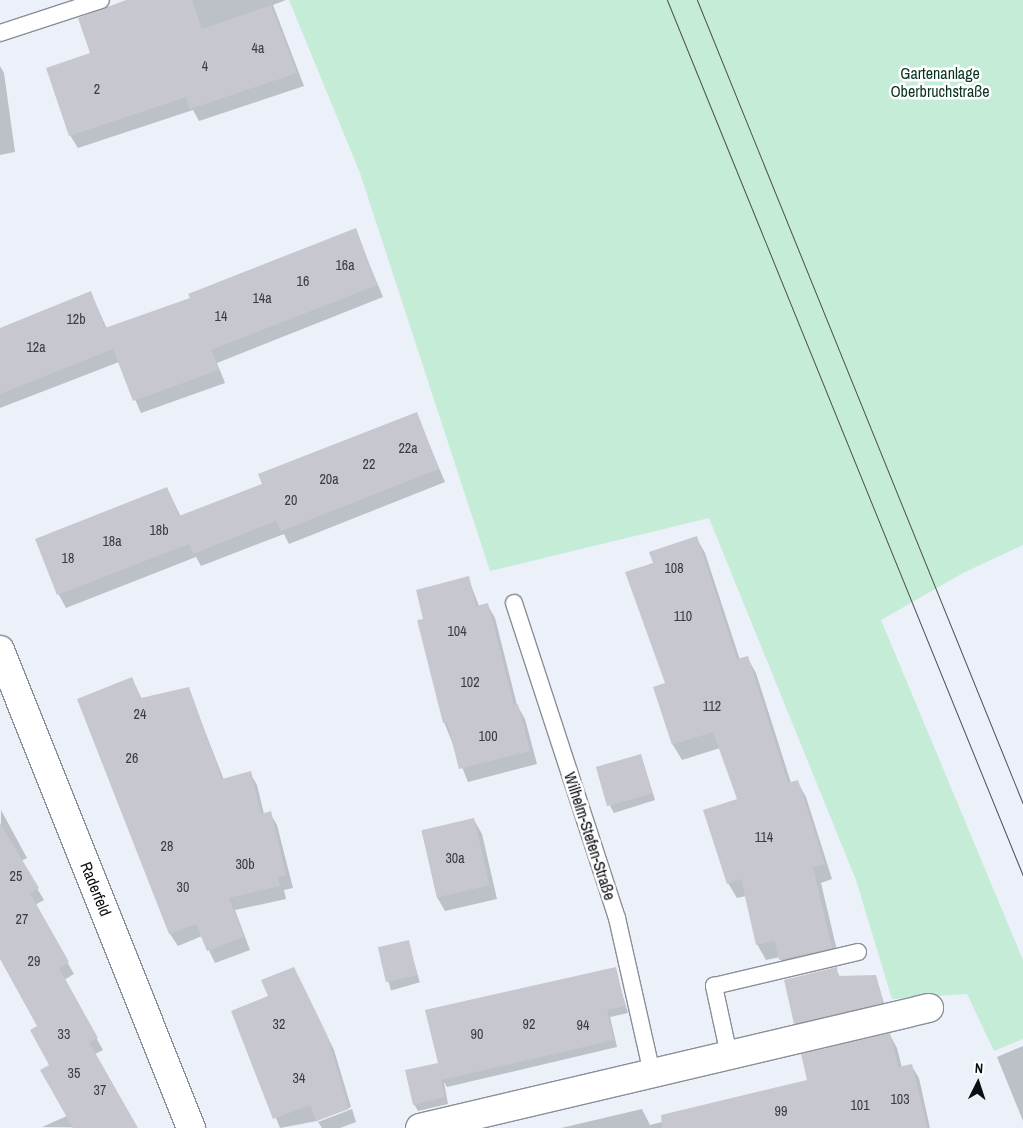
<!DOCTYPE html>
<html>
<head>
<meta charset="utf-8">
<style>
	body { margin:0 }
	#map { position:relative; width:1023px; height:1128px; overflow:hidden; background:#ecf0f9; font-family:"Archivo Narrow",sans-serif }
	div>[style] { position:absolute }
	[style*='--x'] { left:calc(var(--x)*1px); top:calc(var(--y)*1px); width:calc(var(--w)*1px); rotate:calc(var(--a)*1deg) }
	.green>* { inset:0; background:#c4ecd6 }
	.shadow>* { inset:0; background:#0003; transform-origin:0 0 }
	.building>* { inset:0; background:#c7c7d0; transform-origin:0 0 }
	.roads { filter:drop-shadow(1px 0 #8a8f97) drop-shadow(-1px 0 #8a8f97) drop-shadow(0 1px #8a8f97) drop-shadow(0 -1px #8a8f97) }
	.service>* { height:16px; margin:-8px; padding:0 8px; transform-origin:8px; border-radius:8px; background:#fff }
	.minor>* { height:28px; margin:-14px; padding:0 14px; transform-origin:14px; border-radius:14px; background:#fff }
	.tram>* { height:1px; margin:-0.5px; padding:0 0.5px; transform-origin:0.5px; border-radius:0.5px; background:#4e5055 }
	span { translate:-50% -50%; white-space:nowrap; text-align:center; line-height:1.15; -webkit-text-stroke:5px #fff; paint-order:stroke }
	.number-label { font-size:14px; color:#3a3c40 }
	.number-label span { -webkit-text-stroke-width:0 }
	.park-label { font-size:16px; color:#083321 }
	.street-label { font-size:16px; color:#0b0d10 }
	.north { position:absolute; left:953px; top:1058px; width:50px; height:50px; -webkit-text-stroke:4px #fff; paint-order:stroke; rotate:4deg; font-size:14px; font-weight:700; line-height:20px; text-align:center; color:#0b0d10 }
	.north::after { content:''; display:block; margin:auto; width:18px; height:22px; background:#0b0d10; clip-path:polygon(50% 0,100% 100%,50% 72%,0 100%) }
</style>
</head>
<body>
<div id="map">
	<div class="green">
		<div style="clip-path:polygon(289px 0,1023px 0,1023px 545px,963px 573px,881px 620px,1023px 960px,1023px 1039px,994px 1051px,967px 994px,892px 999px,856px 880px,709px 518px,490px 571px,360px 173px)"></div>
	</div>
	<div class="shadow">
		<div style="clip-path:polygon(151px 0,286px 0,273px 5px,304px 86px,199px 121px,193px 110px,78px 148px,71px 137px,193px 96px,71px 137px,48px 69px,92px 54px)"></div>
		<div style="clip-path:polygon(0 66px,4px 73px,15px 152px,0 155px)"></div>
		<div style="clip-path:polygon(355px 230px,383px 297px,217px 363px,225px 383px,141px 413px,119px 362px,0 408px,0 329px,91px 293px,107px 329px,191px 299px)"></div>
		<div style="clip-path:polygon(416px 413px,445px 482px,289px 544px,284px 534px,201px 566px,196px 557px,66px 608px,59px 595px,37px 539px,167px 488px,181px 517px,263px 484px)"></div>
		<div style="clip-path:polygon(696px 537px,705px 553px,740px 660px,747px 657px,756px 673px,791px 783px,797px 781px,806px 797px,832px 879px,821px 883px,840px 963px,789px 975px,780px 957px,766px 960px,757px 944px,746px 896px,737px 898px,728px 883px,738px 800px,720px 748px,682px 760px,673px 745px,655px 564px)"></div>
		<div style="clip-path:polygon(468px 577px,479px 606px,487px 604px,495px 618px,517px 705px,525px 719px,537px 764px,468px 782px,444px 722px,424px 620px)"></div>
		<div style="clip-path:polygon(132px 679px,142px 699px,188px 688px,224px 780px,250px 773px,257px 785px,264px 814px,270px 813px,277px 825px,293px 888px,284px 890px,286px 899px,235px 910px,250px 950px,215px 963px,202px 936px,178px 946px,170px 934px,79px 700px)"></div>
		<div style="clip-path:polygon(641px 755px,655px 800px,614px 813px,610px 806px)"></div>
		<div style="clip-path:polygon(1px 810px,27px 858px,21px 861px,44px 900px,35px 905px,74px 974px,64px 980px,103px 1050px,95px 1054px,136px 1128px,42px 1127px,67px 1116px,39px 1026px,0 956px)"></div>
		<div style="clip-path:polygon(474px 820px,482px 834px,497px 899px,445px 911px,437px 897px,422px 831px)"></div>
		<div style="left:408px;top:941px;width:43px;height:30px;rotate:74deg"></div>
		<div style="clip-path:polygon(615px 969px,628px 1013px,610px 1017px,617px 1047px,447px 1087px,444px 1082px,448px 1104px,418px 1111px,414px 1104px,439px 1064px)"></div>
		<div style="clip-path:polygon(836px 969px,840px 977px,876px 976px,886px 1010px,799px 1030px,795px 1023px)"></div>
		<div style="clip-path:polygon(301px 982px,334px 1050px,351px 1107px,317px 1121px,280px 1128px,233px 1012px)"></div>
		<div style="clip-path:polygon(890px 1035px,897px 1048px,902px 1068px,911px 1065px,919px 1078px,930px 1128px,561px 1128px,642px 1109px,650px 1125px,720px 1108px,809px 1081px)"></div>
		<div style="clip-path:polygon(1023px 1046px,1023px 1121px,997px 1057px)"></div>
		<div style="clip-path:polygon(352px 1109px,356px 1122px,340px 1128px,322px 1128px,318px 1122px)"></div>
	</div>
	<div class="building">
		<div style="clip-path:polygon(126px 0,192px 0,202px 29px,271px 5px,297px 73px,190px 109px,186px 97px,69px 136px,46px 68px,90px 53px,78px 18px)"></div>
		<div style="clip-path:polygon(356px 228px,377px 285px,211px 350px,219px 370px,133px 401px,113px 349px,0 394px,0 328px,91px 291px,105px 328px,190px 298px,188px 294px)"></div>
		<div style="clip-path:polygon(417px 412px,439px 469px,281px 531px,276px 521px,193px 554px,189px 544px,57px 595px,35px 539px,167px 487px,179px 516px,262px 484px,258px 474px)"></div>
		<div style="clip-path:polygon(697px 536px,737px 659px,748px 656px,788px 783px,798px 780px,825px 864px,813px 867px,832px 948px,779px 960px,775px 941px,756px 945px,741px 879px,727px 884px,703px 810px,737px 799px,713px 732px,672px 745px,653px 687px,665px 683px,625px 572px,653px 563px,649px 552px)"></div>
		<div style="clip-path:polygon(469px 576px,476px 606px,488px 603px,514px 705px,518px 704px,530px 751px,459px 769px,447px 722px,443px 723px,417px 620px,423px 619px,416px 590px)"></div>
		<div style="clip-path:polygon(132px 677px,141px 698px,189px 687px,222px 779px,251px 771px,261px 814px,271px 811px,286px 875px,278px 877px,280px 886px,229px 898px,244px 937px,207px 951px,196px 924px,169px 934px,77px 699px)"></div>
		<div style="left:641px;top:754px;width:41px;height:47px;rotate:74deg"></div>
		<div style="left:474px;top:818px;width:69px;height:54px;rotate:77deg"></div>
		<div style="clip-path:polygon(0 823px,39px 888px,30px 893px,69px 962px,59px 968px,98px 1038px,89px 1042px,138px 1128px,73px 1128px,40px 1070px,49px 1065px,30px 1030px,37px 1026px,0 959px)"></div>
		<div style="left:409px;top:940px;width:36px;height:32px;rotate:77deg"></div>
		<div style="clip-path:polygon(294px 967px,327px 1035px,349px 1109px,316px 1121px,310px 1105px,273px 1119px,231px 1011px,268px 996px,261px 980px)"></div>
		<div style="clip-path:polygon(616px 967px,625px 1006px,607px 1010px,614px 1040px,442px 1080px,439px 1067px,445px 1097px,413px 1105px,405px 1070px,438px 1063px,425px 1010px)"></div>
		<div style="clip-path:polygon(837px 967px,838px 976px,876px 975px,883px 1003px,794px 1024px,784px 980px)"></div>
		<div style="clip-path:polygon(890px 1033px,898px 1067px,912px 1064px,927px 1128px,662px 1128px,661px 1115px,807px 1080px,801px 1054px)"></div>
	</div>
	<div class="roads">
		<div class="service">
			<div style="--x:0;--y:33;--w:106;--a:-18.1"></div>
			<div style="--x:514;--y:603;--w:331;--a:71.9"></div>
			<div style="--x:617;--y:918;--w:159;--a:77.3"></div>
			<div style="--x:729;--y:1055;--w:71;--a:-102.3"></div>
			<div style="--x:714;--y:986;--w:148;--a:-13.3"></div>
		</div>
		<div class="minor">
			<div style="--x:0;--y:650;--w:515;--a:68.22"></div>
			<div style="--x:420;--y:1128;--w:523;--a:-13.27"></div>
		</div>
	</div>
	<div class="tram">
		<div style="--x:667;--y:0;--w:946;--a:67.88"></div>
		<div style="--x:697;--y:0;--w:868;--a:67.93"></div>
	</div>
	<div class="number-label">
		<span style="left:258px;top:48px">4a</span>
		<span style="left:205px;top:66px">4</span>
		<span style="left:97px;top:89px">2</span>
		<span style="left:345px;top:265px">16a</span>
		<span style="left:303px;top:281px">16</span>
		<span style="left:262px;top:298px">14a</span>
		<span style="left:221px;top:316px">14</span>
		<span style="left:76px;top:319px">12b</span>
		<span style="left:36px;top:347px">12a</span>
		<span style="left:408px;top:448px">22a</span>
		<span style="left:369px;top:464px">22</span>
		<span style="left:329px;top:479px">20a</span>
		<span style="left:291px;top:500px">20</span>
		<span style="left:159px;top:530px">18b</span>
		<span style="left:112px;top:541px">18a</span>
		<span style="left:68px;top:558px">18</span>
		<span style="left:674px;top:568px">108</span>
		<span style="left:683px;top:616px">110</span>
		<span style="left:457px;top:631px">104</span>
		<span style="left:470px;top:682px">102</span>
		<span style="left:712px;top:706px">112</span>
		<span style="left:140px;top:714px">24</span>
		<span style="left:488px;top:736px">100</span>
		<span style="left:132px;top:758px">26</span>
		<span style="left:764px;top:837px">114</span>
		<span style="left:167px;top:846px">28</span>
		<span style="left:455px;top:858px">30a</span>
		<span style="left:245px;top:864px">30b</span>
		<span style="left:16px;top:876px">25</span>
		<span style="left:183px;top:887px">30</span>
		<span style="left:22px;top:919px">27</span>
		<span style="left:34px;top:961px">29</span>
		<span style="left:279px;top:1024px">32</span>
		<span style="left:529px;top:1024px">92</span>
		<span style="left:583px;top:1025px">94</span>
		<span style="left:64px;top:1034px">33</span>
		<span style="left:477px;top:1034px">90</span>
		<span style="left:74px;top:1073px">35</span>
		<span style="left:299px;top:1078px">34</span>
		<span style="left:100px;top:1090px">37</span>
		<span style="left:900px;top:1099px">103</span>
		<span style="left:860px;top:1105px">101</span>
		<span style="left:781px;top:1111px">99</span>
	</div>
	<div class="park-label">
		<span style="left:940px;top:82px">Gartenanlage<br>Oberbruchstraße</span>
	</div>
	<div class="street-label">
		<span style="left:590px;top:836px;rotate:72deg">Wilhelm-Stefen-Straße</span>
		<span style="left:96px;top:889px;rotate:68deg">Raderfeld</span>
	</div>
	<div class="north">N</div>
</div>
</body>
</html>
